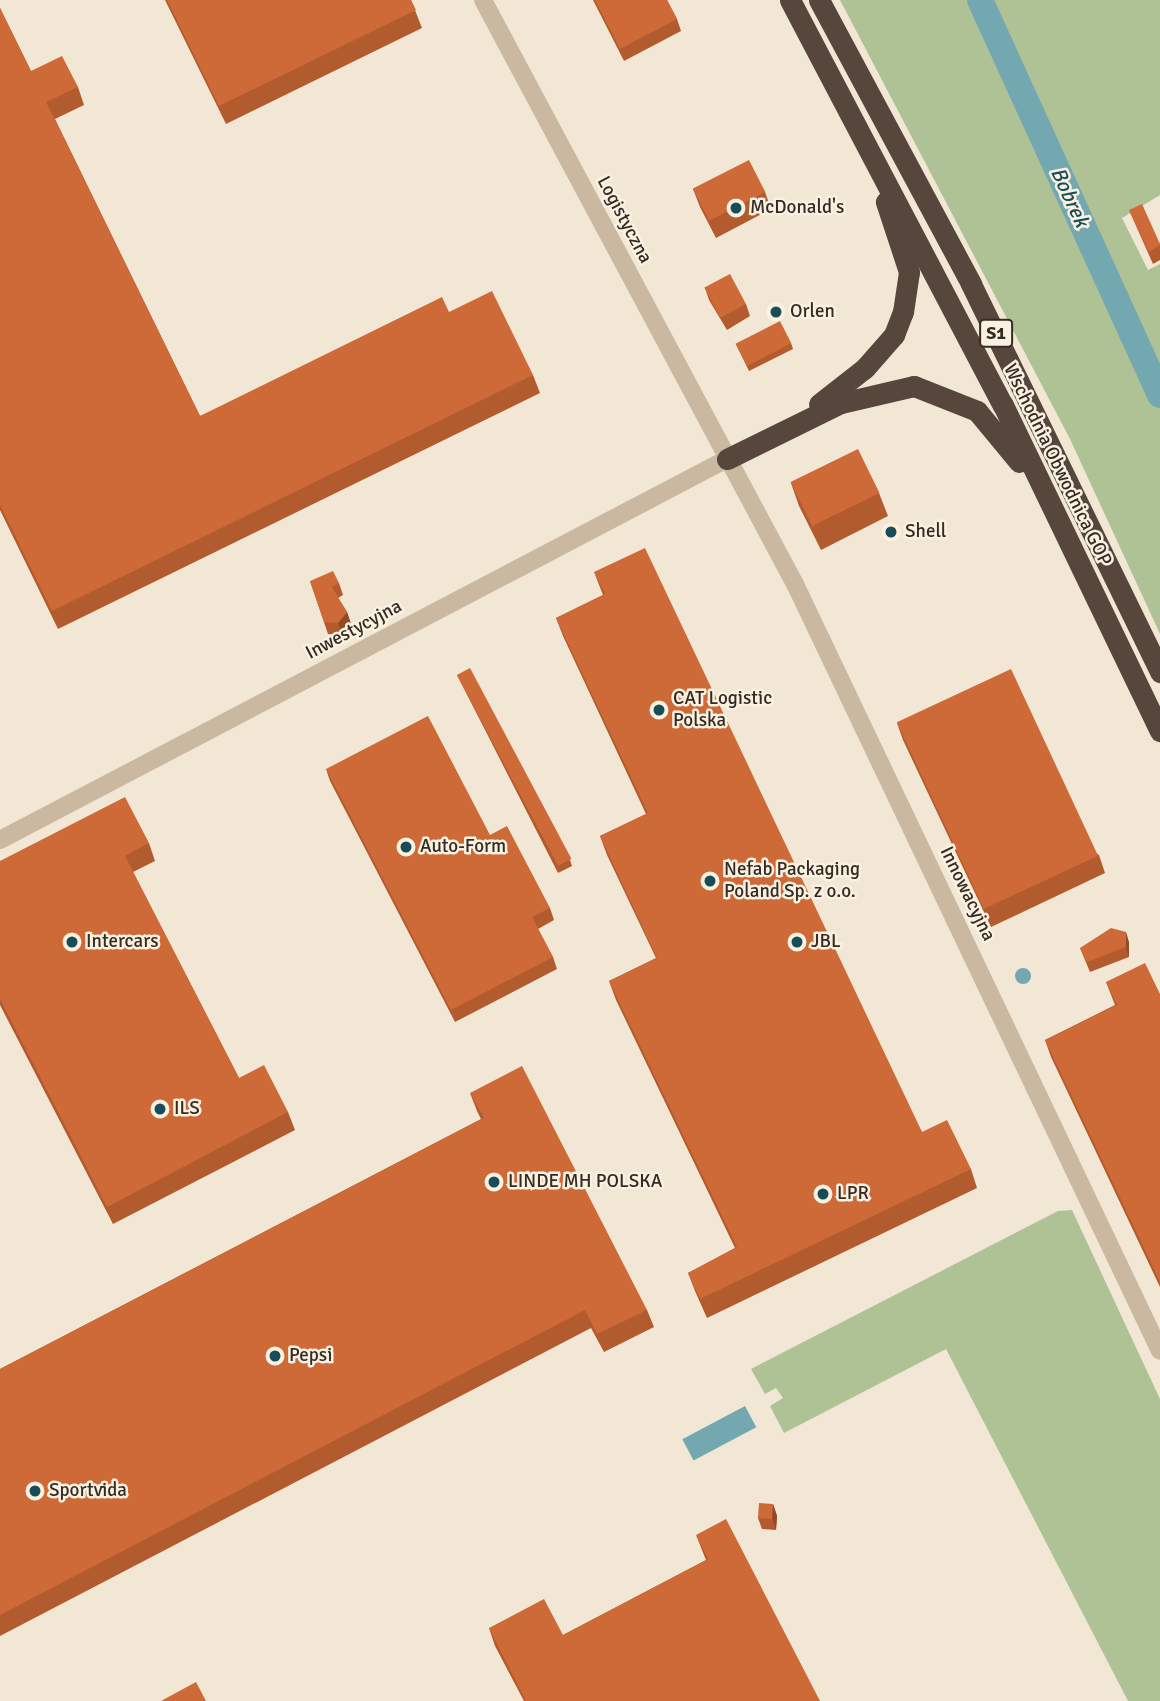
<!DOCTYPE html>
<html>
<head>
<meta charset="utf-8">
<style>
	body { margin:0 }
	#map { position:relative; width:1160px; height:1701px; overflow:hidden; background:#f2e7d5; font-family:Signika,sans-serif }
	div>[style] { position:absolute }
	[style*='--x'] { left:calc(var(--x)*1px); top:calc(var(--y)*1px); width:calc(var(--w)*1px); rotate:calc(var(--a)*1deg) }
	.green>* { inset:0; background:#aec295 }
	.water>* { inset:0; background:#73a8b1; transform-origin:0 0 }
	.round { border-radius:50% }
	.river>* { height:26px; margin:-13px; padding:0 13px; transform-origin:13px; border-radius:13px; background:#73a8b1 }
	.minor>* { height:18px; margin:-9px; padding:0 9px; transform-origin:9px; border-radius:9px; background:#cab8a1 }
	.highway>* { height:21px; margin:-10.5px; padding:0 10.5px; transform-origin:10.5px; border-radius:10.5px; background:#56463b }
	.wall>* { inset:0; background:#b15b2f }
	.shaded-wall>* { inset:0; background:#904a26 }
	.building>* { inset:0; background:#ce6a37; transform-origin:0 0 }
	.dots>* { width:19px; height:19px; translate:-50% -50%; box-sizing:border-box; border:4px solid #faf1e1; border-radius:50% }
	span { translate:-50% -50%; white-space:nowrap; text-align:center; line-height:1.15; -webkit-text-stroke:5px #faf1e1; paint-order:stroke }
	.shield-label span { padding:2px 5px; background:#faf1e1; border:2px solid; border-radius:5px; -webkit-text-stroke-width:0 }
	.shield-label { font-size:18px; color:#342b24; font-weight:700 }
	.poi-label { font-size:19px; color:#342b24 }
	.left { translate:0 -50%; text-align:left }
	.street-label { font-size:19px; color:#342b24 }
	.water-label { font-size:21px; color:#184d58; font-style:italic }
</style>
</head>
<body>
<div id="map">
	<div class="green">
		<div style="clip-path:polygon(840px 0,1160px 0,1160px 195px,1122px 218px,1148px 270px,1160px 264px,1160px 634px,1070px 439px)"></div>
		<div style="clip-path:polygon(1072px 1210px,1160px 1399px,1160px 1701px,1128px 1701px,946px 1349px,784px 1433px,770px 1406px,783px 1398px,776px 1388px,765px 1394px,751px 1369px,1058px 1211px)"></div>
	</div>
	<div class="water">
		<div class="round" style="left:1015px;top:968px;width:16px;height:16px"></div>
		<div style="left:745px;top:1406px;width:24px;height:71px;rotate:62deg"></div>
	</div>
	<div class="river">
		<div style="--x:980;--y:0;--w:434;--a:65.5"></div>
	</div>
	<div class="minor">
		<div style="--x:483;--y:0;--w:662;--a:61.89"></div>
		<div style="--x:795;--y:584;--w:849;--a:64.55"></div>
		<div style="--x:0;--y:840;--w:821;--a:-27.66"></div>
	</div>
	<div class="highway">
		<div style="--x:790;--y:0;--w:458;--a:62.3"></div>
		<div style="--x:1003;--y:405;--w:362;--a:64.3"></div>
		<div style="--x:819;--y:0;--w:322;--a:61.8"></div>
		<div style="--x:971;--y:284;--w:432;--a:64"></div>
		<div style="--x:819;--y:404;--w:58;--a:-38"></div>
		<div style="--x:865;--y:368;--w:44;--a:-48.7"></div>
		<div style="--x:894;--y:335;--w:25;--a:-69"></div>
		<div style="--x:903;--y:312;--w:40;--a:-81.5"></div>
		<div style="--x:909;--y:272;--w:74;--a:-108.2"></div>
		<div style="--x:727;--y:459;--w:127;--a:-26.2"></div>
		<div style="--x:841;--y:403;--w:75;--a:-13.1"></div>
		<div style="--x:914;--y:386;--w:68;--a:21.6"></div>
		<div style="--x:977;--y:411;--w:66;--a:50.5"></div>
	</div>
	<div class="wall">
		<div style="clip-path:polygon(165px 0,411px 0,422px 28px,226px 124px)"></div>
		<div style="clip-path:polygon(593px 0,667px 0,677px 19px,681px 31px,624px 61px)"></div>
		<div style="clip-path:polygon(0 8px,31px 71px,78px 87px,84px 105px,55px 119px,200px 416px,449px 312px,533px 375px,540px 393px,58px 629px,0 510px)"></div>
		<div style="clip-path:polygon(693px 189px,765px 192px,771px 209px,716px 238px,700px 207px)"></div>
		<div style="clip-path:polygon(1129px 210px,1160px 244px,1160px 260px,1153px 264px)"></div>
		<div style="clip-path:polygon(705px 288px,746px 304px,750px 316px,727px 330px,709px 300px)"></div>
		<div style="clip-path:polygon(791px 343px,793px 349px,749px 371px,736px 344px)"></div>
		<div style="clip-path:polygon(791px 483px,879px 493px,888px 516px,821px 550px,799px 506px)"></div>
		<div style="clip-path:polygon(594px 572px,922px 1132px,971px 1169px,977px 1188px,707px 1318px,695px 1291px,688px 1273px,735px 1248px,616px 1000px,609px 981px,656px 958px,607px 855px,600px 836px,646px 814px,563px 636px,556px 618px,603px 595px)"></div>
		<div style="clip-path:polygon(310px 581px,339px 583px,343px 595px,338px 598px,347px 612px,351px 624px,342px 635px,328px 634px)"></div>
		<div style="clip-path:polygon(457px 675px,570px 860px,572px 866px,558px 873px)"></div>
		<div style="clip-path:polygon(897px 723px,1099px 855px,1105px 873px,991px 927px,903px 740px)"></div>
		<div style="clip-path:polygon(326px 769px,490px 835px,550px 908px,554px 920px,538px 929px,553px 957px,557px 969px,455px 1022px,330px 781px)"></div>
		<div style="clip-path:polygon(149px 843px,155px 861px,133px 872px,239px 1078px,288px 1112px,295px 1130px,113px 1224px,0 1005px,0 861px)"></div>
		<div style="clip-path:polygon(1129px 942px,1129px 957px,1090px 972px,1080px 948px)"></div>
		<div style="clip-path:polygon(1106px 982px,1160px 994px,1160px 1287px,1051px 1057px,1045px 1040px,1115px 1005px)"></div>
		<div style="clip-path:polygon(470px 1093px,647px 1310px,654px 1327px,604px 1352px,591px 1328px,0 1636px,0 1369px,481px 1119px,477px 1111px)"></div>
		<div style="clip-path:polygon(773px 1504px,777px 1516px,776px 1530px,762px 1529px,758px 1518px)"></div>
		<div style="clip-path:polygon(696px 1535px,820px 1701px,524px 1701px,495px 1646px,489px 1628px,563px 1635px,706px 1560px)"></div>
	</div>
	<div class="shaded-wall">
		<div style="clip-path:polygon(347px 612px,351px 624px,342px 635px,338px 623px)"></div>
		<div style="clip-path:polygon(1126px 932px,1129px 942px,1129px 957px,1126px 947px)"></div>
		<div style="clip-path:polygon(773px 1504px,777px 1516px,776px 1530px,772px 1518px)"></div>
	</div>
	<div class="building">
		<div style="clip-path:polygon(167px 0,411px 0,416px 10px,219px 106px)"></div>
		<div style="clip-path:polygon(595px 0,667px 0,677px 19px,620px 49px)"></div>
		<div style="clip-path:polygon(0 8px,31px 71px,62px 56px,78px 87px,46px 102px,200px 416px,442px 297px,449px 312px,492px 291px,533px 375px,52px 611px,0 505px)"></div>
		<div style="left:749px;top:160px;width:36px;height:63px;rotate:63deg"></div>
		<div style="clip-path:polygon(1142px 204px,1160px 244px,1160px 245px,1149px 252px,1129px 210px)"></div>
		<div style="left:730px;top:274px;width:34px;height:29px;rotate:62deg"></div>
		<div style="left:780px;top:321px;width:25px;height:50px;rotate:63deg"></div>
		<div style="left:858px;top:449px;width:49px;height:75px;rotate:64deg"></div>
		<div style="clip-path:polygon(645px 548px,922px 1132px,947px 1120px,971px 1169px,700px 1299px,688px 1273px,737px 1247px,609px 981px,657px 958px,600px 836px,648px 813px,556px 618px,605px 594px,594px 572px)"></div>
		<div style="clip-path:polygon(333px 571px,339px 583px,332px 587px,347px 612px,338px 623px,324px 622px,310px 581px)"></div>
		<div style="left:470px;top:668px;width:216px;height:15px;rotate:62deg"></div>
		<div style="left:1011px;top:669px;width:206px;height:126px;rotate:65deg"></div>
		<div style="clip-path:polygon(428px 716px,490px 835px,507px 826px,550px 908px,532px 917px,553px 957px,451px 1010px,326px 769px)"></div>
		<div style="clip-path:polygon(125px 797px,149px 843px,125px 856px,239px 1078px,264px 1065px,288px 1112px,107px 1207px,0 999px,0 861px)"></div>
		<div style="clip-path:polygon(1111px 928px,1126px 932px,1126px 947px,1087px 962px,1080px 948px)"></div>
		<div style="clip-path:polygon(1145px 963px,1160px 994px,1160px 1282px,1045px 1040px,1117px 1005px,1106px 982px)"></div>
		<div style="clip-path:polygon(522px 1066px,647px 1310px,597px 1334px,585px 1310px,0 1615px,0 1369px,484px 1118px,470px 1093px)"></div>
		<div style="left:759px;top:1503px;width:14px;height:15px;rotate:4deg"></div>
		<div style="clip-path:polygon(726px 1519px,820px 1701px,526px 1701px,489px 1628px,544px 1599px,563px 1635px,708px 1559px,696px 1535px)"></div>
		<div style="clip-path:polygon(196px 1682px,206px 1701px,161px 1701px)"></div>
	</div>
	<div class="dots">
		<div style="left:736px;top:208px;background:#184d58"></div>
		<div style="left:776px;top:312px;background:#184d58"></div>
		<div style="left:891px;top:532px;background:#184d58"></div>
		<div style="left:659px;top:710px;background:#184d58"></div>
		<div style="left:406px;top:847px;background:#184d58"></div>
		<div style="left:710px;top:881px;background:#184d58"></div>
		<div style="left:72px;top:942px;background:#184d58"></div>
		<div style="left:797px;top:942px;background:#184d58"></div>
		<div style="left:160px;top:1109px;background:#184d58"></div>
		<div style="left:494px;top:1182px;background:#184d58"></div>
		<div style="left:823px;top:1194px;background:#184d58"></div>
		<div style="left:275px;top:1356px;background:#184d58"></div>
		<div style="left:35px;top:1491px;background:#184d58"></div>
	</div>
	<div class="shield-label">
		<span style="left:996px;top:333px">S1</span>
	</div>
	<div class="poi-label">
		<span class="left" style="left:750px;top:208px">McDonald's</span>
		<span class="left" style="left:790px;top:312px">Orlen</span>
		<span class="left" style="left:905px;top:532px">Shell</span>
		<span class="left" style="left:673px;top:710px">CAT Logistic<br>Polska</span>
		<span class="left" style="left:420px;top:847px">Auto-Form</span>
		<span class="left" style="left:724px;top:881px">Nefab Packaging<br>Poland Sp. z o.o.</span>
		<span class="left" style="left:86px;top:942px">Intercars</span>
		<span class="left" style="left:811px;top:942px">JBL</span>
		<span class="left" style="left:174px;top:1109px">ILS</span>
		<span class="left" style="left:508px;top:1182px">LINDE MH POLSKA</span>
		<span class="left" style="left:837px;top:1194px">LPR</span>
		<span class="left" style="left:289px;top:1356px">Pepsi</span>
		<span class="left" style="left:49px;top:1491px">Sportvida</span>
	</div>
	<div class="street-label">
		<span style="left:624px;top:220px;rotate:62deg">Logistyczna</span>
		<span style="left:1057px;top:465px;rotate:64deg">Wschodnia Obwodnica GOP</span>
		<span style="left:354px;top:630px;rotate:-28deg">Inwestycyjna</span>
		<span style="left:967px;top:894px;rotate:64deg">Innowacyjna</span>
	</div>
	<div class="water-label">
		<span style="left:1070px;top:197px;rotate:65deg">Bobrek</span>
	</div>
</div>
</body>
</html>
